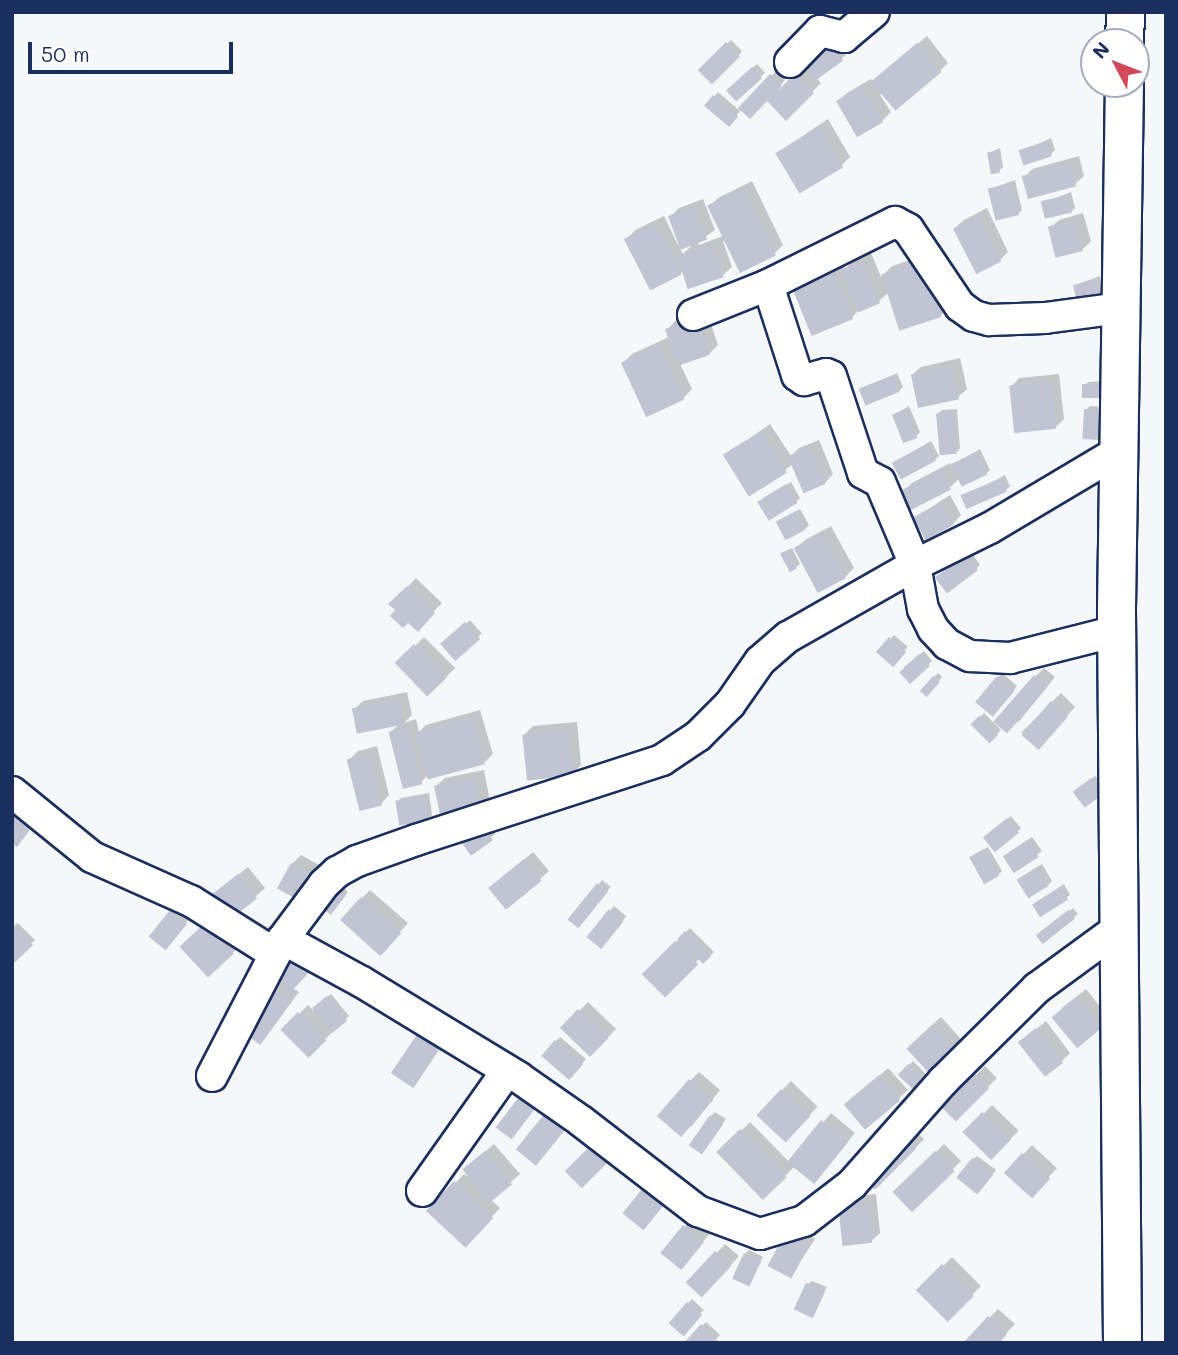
<!DOCTYPE html>
<html>
<head>
<meta charset="utf-8">
<style>
	body { margin:0 }
	#map { position:relative; width:1178px; height:1355px; overflow:hidden; background:#f6f7f9; font-family:Mali,sans-serif }
	div>[style] { position:absolute }
	[style*='--x'] { left:calc(var(--x)*1px); top:calc(var(--y)*1px); width:calc(var(--w)*1px); rotate:calc(var(--a)*1deg) }
	.shadow>* { inset:0; background:#0003; transform-origin:0 0 }
	.building>* { inset:0; background:#c0c4d3; transform-origin:0 0 }
	.roads { filter:drop-shadow(2px 0 #1b2f5e) drop-shadow(-2px 0 #1b2f5e) drop-shadow(0 2px #1b2f5e) drop-shadow(0 -2px #1b2f5e) }
	.minor>* { height:30px; margin:-15px; padding:0 15px; transform-origin:15px; border-radius:15px; background:#fff }
	.tertiary>* { height:37px; margin:-18.5px; padding:0 18.5px; transform-origin:18.5px; border-radius:18.5px; background:#fff }
	span { translate:-50% -50%; white-space:nowrap; text-align:center; line-height:1.15; -webkit-text-stroke:6px #fff; paint-order:stroke }
	.frame { position:absolute; inset:0; border:14px solid #1b2f5e; pointer-events:none }
	.north { position:absolute; left:1080px; top:28px; width:70px; height:70px; box-sizing:border-box; background:#fff; border:2px solid #a4acbf; border-radius:50%; rotate:312deg; font-size:19px; font-weight:700; line-height:28px; text-align:center; color:#1b2f5e }
	.north::after { content:''; display:block; margin:auto; width:24px; height:32px; background:#d1495b; clip-path:polygon(50% 0,100% 100%,50% 72%,0 100%) }
	.scale { position:absolute; left:28px; top:42px; width:205px; height:32px; box-sizing:border-box; border:4px solid #1b2f5e; border-top:0; padding-left:9px; font-size:21px; line-height:24px; white-space:nowrap; color:#1b2f5e; -webkit-text-stroke:5px #fff; paint-order:stroke }
</style>
</head>
<body>
<div id="map">
	<div class="shadow">
		<div style="clip-path:polygon(927px 36px,948px 63px,940px 71px,880px 95px,891px 112px,882px 121px,838px 101px,847px 93px,871px 79px,872px 81px)"></div>
		<div style="clip-path:polygon(834px 39px,846px 55px,816px 78px,821px 83px,786px 118px,770px 102px,804px 67px,814px 74px)"></div>
		<div style="left:731px;top:40px;width:16px;height:43px;rotate:45deg"></div>
		<div style="left:757px;top:64px;width:12px;height:39px;rotate:48deg"></div>
		<div style="clip-path:polygon(775px 72px,785px 80px,750px 117px,742px 109px,728px 125px,706px 106px,718px 92px,739px 110px)"></div>
		<div style="clip-path:polygon(828px 119px,850px 157px,841px 166px,777px 153px)"></div>
		<div style="clip-path:polygon(1051px 138px,1055px 150px,1051px 154px,1021px 152px)"></div>
		<div style="clip-path:polygon(1000px 148px,1003px 167px,999px 171px,989px 153px)"></div>
		<div style="clip-path:polygon(1079px 156px,1084px 176px,1075px 184px,1024px 178px,1032px 169px)"></div>
		<div style="clip-path:polygon(1015px 180px,1022px 210px,1018px 214px,990px 189px)"></div>
		<div style="clip-path:polygon(evenodd,752px 181px,783px 245px,775px 253px,725px 240px,723px 241px,732px 267px,723px 275px,683px 270px,680px 274px,627px 239px,635px 230px,664px 216px,678px 245px,681px 244px,670px 217px,679px 208px,703px 199px,715px 230px,698px 242px,699px 245px,723px 236px,709px 207px,718px 198px,752px 181px,693px 244px,683px 254px,680px 249px,693px 244px)"></div>
		<div style="clip-path:polygon(1071px 192px,1075px 208px,1071px 212px,1043px 203px)"></div>
		<div style="clip-path:polygon(987px 208px,1008px 252px,1000px 260px,955px 228px,964px 220px)"></div>
		<div style="clip-path:polygon(1083px 213px,1091px 241px,1082px 250px,1050px 228px,1059px 220px)"></div>
		<div style="clip-path:polygon(871px 253px,881px 277px,892px 266px,932px 253px,949px 307px,940px 316px,889px 292px,879px 301px,859px 310px,852px 317px,793px 287px,842px 262px,845px 269px,852px 262px)"></div>
		<div style="clip-path:polygon(1100px 276px,1104px 293px,1100px 296px,1075px 285px)"></div>
		<div style="clip-path:polygon(706px 310px,718px 345px,709px 354px,680px 364px,692px 389px,683px 398px,623px 363px,632px 354px,669px 337px,667px 330px,675px 321px)"></div>
		<div style="clip-path:polygon(960px 358px,967px 389px,958px 397px,912px 375px,921px 367px)"></div>
		<div style="clip-path:polygon(897px 373px,903px 387px,899px 391px,861px 391px)"></div>
		<div style="clip-path:polygon(1059px 374px,1064px 419px,1055px 428px,1011px 387px,1019px 378px)"></div>
		<div style="clip-path:polygon(1107px 381px,1108px 392px,1084px 386px,1088px 382px)"></div>
		<div style="clip-path:polygon(909px 406px,920px 432px,916px 436px,894px 415px)"></div>
		<div style="clip-path:polygon(1090px 406px,1105px 407px,1103px 435px,1099px 439px,1086px 410px)"></div>
		<div style="clip-path:polygon(957px 409px,960px 448px,957px 452px,938px 414px,942px 410px)"></div>
		<div style="clip-path:polygon(770px 424px,791px 456px,799px 448px,819px 440px,833px 474px,825px 483px,793px 464px,750px 495px,725px 456px)"></div>
		<div style="clip-path:polygon(931px 441px,939px 456px,935px 460px,893px 463px)"></div>
		<div style="clip-path:polygon(980px 449px,990px 470px,986px 474px,960px 478px,949px 488px,903px 492px,912px 483px,950px 463px,951px 466px)"></div>
		<div style="clip-path:polygon(1005px 475px,1010px 486px,1006px 490px,963px 498px)"></div>
		<div style="clip-path:polygon(791px 482px,800px 498px,797px 501px,763px 498px)"></div>
		<div style="clip-path:polygon(950px 495px,961px 515px,953px 524px,915px 518px)"></div>
		<div style="clip-path:polygon(800px 509px,809px 525px,805px 529px,778px 523px)"></div>
		<div style="clip-path:polygon(831px 526px,854px 568px,845px 577px,796px 548px,805px 540px)"></div>
		<div style="clip-path:polygon(792px 548px,800px 564px,796px 567px,786px 551px)"></div>
		<div style="clip-path:polygon(971px 552px,980px 565px,977px 568px,937px 577px)"></div>
		<div style="left:416px;top:578px;width:36px;height:36px;rotate:44deg"></div>
		<div style="left:470px;top:620px;width:18px;height:36px;rotate:49deg"></div>
		<div style="left:894px;top:635px;width:18px;height:22px;rotate:41deg"></div>
		<div style="left:424px;top:637px;width:44px;height:37px;rotate:45deg"></div>
		<div style="clip-path:polygon(924px 651px,932px 661px,909px 681px,904px 667px)"></div>
		<div style="clip-path:polygon(1044px 668px,1055px 677px,1017px 724px,1035px 677px)"></div>
		<div style="left:938px;top:673px;width:6px;height:23px;rotate:45deg"></div>
		<div style="left:1002px;top:673px;width:20px;height:38px;rotate:41deg"></div>
		<div style="clip-path:polygon(407px 692px,412px 715px,404px 723px,416px 719px,419px 732px,426px 725px,480px 710px,493px 754px,484px 763px,428px 775px,421px 782px,391px 732px,399px 724px,354px 710px,363px 701px)"></div>
		<div style="left:1061px;top:693px;width:20px;height:56px;rotate:45deg"></div>
		<div style="left:984px;top:713px;width:24px;height:16px;rotate:45deg"></div>
		<div style="clip-path:polygon(577px 722px,581px 765px,572px 774px,524px 735px,533px 726px)"></div>
		<div style="clip-path:polygon(377px 746px,389px 795px,381px 804px,349px 760px,358px 751px)"></div>
		<div style="clip-path:polygon(484px 770px,490px 801px,481px 810px,436px 786px,445px 778px)"></div>
		<div style="clip-path:polygon(1095px 776px,1106px 789px,1079px 789px)"></div>
		<div style="clip-path:polygon(429px 793px,432px 815px,428px 819px,397px 802px,401px 798px)"></div>
		<div style="clip-path:polygon(1011px 816px,1021px 828px,1017px 832px,989px 833px)"></div>
		<div style="clip-path:polygon(485px 821px,495px 834px,472px 853px)"></div>
		<div style="clip-path:polygon(1032px 837px,1042px 851px,1015px 871px,1009px 852px)"></div>
		<div style="clip-path:polygon(988px 847px,1002px 871px,998px 875px,975px 854px)"></div>
		<div style="clip-path:polygon(533px 852px,549px 871px,508px 908px,500px 880px)"></div>
		<div style="clip-path:polygon(301px 855px,328px 870px,305px 902px,292px 864px)"></div>
		<div style="clip-path:polygon(1042px 864px,1052px 881px,1048px 885px,1019px 880px)"></div>
		<div style="clip-path:polygon(248px 867px,265px 888px,233px 916px,224px 886px)"></div>
		<div style="left:602px;top:880px;width:11px;height:50px;rotate:38deg"></div>
		<div style="clip-path:polygon(338px 884px,348px 892px,334px 909px)"></div>
		<div style="clip-path:polygon(1064px 884px,1070px 895px,1066px 898px,1038px 902px)"></div>
		<div style="clip-path:polygon(370px 890px,408px 923px,388px 945px,362px 898px)"></div>
		<div style="left:614px;top:906px;width:16px;height:40px;rotate:40deg"></div>
		<div style="clip-path:polygon(175px 908px,189px 919px,169px 944px,172px 912px)"></div>
		<div style="clip-path:polygon(1073px 908px,1078px 914px,1044px 943px,1043px 933px)"></div>
		<div style="clip-path:polygon(215px 916px,242px 944px,209px 975px)"></div>
		<div style="clip-path:polygon(18px 923px,35px 940px,12px 962px,12px 928px)"></div>
		<div style="clip-path:polygon(690px 928px,714px 952px,704px 962px,700px 958px,665px 994px,645px 974px)"></div>
		<div style="clip-path:polygon(280px 980px,299px 992px,260px 1042px,272px 987px)"></div>
		<div style="clip-path:polygon(1086px 989px,1109px 1018px,1077px 1045px,1062px 1008px)"></div>
		<div style="clip-path:polygon(331px 994px,349px 1016px,309px 1055px,283px 1030px,308px 1005px,313px 1010px)"></div>
		<div style="left:588px;top:1002px;width:39px;height:36px;rotate:44deg"></div>
		<div style="clip-path:polygon(941px 1017px,961px 1039px,952px 1048px,917px 1039px)"></div>
		<div style="clip-path:polygon(1046px 1021px,1070px 1053px,1062px 1061px,1020px 1043px)"></div>
		<div style="clip-path:polygon(560px 1037px,586px 1059px,570px 1077px,556px 1041px)"></div>
		<div style="left:913px;top:1061px;width:23px;height:19px;rotate:45deg"></div>
		<div style="left:985px;top:1066px;width:17px;height:57px;rotate:45deg"></div>
		<div style="clip-path:polygon(888px 1068px,908px 1090px,866px 1128px,855px 1097px)"></div>
		<div style="clip-path:polygon(699px 1072px,720px 1090px,691px 1127px,690px 1081px)"></div>
		<div style="left:791px;top:1081px;width:37px;height:47px;rotate:44deg"></div>
		<div style="left:992px;top:1105px;width:37px;height:37px;rotate:44deg"></div>
		<div style="clip-path:polygon(715px 1112px,726px 1119px,705px 1148px,711px 1116px)"></div>
		<div style="clip-path:polygon(831px 1113px,855px 1133px,821px 1173px,795px 1166px,764px 1197px,720px 1152px,750px 1122px,789px 1162px)"></div>
		<div style="clip-path:polygon(910px 1127px,924px 1139px,877px 1188px)"></div>
		<div style="clip-path:polygon(494px 1144px,520px 1174px,491px 1200px,500px 1208px,465px 1245px,429px 1211px,464px 1174px,474px 1180px,474px 1161px)"></div>
		<div style="left:944px;top:1144px;width:24px;height:69px;rotate:45deg"></div>
		<div style="left:1032px;top:1145px;width:34px;height:37px;rotate:43deg"></div>
		<div style="clip-path:polygon(977px 1156px,996px 1170px,982px 1188px,973px 1159px)"></div>
		<div style="clip-path:polygon(876px 1194px,880px 1233px,871px 1241px,840px 1205px,849px 1197px)"></div>
		<div style="clip-path:polygon(693px 1217px,711px 1232px,689px 1259px,663px 1253px)"></div>
		<div style="clip-path:polygon(794px 1227px,815px 1239px,790px 1277px)"></div>
		<div style="clip-path:polygon(725px 1244px,739px 1256px,711px 1287px,689px 1283px)"></div>
		<div style="clip-path:polygon(749px 1250px,763px 1257px,748px 1283px,745px 1254px)"></div>
		<div style="left:952px;top:1257px;width:41px;height:47px;rotate:45deg"></div>
		<div style="clip-path:polygon(812px 1281px,827px 1287px,812px 1316px,808px 1284px)"></div>
		<div style="left:692px;top:1299px;width:16px;height:33px;rotate:43deg"></div>
		<div style="clip-path:polygon(998px 1309px,1015px 1324px,997px 1343px,967px 1341px)"></div>
		<div style="clip-path:polygon(706px 1322px,720px 1335px,712px 1343px,686px 1343px)"></div>
	</div>
	<div class="building">
		<div style="left:829px;top:41px;width:24px;height:34px;rotate:54deg"></div>
		<div style="left:726px;top:42px;width:20px;height:40px;rotate:45deg"></div>
		<div style="left:917px;top:43px;width:38px;height:60px;rotate:50deg"></div>
		<div style="left:752px;top:67px;width:15px;height:35px;rotate:48deg"></div>
		<div style="clip-path:polygon(770px 74px,782px 85px,778px 91px,794px 74px,814px 93px,786px 121px,767px 101px,750px 119px,738px 108px)"></div>
		<div style="left:862px;top:86px;width:42px;height:30px;rotate:60deg"></div>
		<div style="left:713px;top:95px;width:33px;height:14px;rotate:40deg"></div>
		<div style="left:819px;top:127px;width:47px;height:51px;rotate:59deg"></div>
		<div style="left:1047px;top:141px;width:16px;height:30px;rotate:72deg"></div>
		<div style="left:996px;top:151px;width:22px;height:9px;rotate:80deg"></div>
		<div style="left:1070px;top:163px;width:24px;height:50px;rotate:75deg"></div>
		<div style="left:1011px;top:183px;width:33px;height:24px;rotate:76deg"></div>
		<div style="left:743px;top:188px;width:75px;height:40px;rotate:64deg"></div>
		<div style="left:1068px;top:195px;width:18px;height:28px;rotate:77deg"></div>
		<div style="left:694px;top:206px;width:36px;height:28px;rotate:69deg"></div>
		<div style="left:978px;top:216px;width:51px;height:28px;rotate:63deg"></div>
		<div style="left:1075px;top:220px;width:32px;height:28px;rotate:76deg"></div>
		<div style="left:655px;top:223px;width:58px;height:35px;rotate:63deg"></div>
		<div style="left:713px;top:244px;width:35px;height:38px;rotate:72deg"></div>
		<div style="left:862px;top:261px;width:46px;height:23px;rotate:67deg"></div>
		<div style="left:923px;top:261px;width:59px;height:44px;rotate:72deg"></div>
		<div style="left:833px;top:269px;width:54px;height:45px;rotate:68deg"></div>
		<div style="left:1096px;top:279px;width:20px;height:24px;rotate:75deg"></div>
		<div style="left:697px;top:318px;width:39px;height:34px;rotate:71deg"></div>
		<div style="left:659px;top:345px;width:60px;height:42px;rotate:65deg"></div>
		<div style="left:952px;top:366px;width:34px;height:42px;rotate:78deg"></div>
		<div style="left:893px;top:375px;width:18px;height:37px;rotate:68deg"></div>
		<div style="left:1051px;top:381px;width:48px;height:42px;rotate:84deg"></div>
		<div style="left:1104px;top:384px;width:14px;height:22px;rotate:90deg"></div>
		<div style="left:906px;top:409px;width:31px;height:15px;rotate:69deg"></div>
		<div style="left:1084px;top:409px;width:18px;height:30px;rotate:3deg"></div>
		<div style="left:953px;top:412px;width:42px;height:17px;rotate:85deg"></div>
		<div style="left:761px;top:431px;width:49px;height:45px;rotate:58deg"></div>
		<div style="left:927px;top:444px;width:19px;height:40px;rotate:62deg"></div>
		<div style="left:810px;top:447px;width:40px;height:24px;rotate:67deg"></div>
		<div style="left:976px;top:452px;width:25px;height:28px;rotate:64deg"></div>
		<div style="left:941px;top:470px;width:22px;height:46px;rotate:63deg"></div>
		<div style="left:1001px;top:478px;width:15px;height:44px;rotate:67deg"></div>
		<div style="left:786px;top:484px;width:22px;height:34px;rotate:58deg"></div>
		<div style="left:941px;top:502px;width:26px;height:32px;rotate:61deg"></div>
		<div style="left:796px;top:511px;width:21px;height:23px;rotate:62deg"></div>
		<div style="left:822px;top:533px;width:51px;height:32px;rotate:62deg"></div>
		<div style="left:787px;top:550px;width:21px;height:8px;rotate:62deg"></div>
		<div style="left:966px;top:554px;width:20px;height:39px;rotate:53deg"></div>
		<div style="clip-path:polygon(407px 586px,435px 613px,418px 632px,408px 623px,403px 628px,390px 616px,395px 610px,388px 604px)"></div>
		<div style="left:465px;top:622px;width:23px;height:33px;rotate:49deg"></div>
		<div style="left:889px;top:637px;width:23px;height:20px;rotate:41deg"></div>
		<div style="left:414px;top:644px;width:47px;height:27px;rotate:46deg"></div>
		<div style="left:919px;top:654px;width:16px;height:27px;rotate:47deg"></div>
		<div style="left:1034px;top:675px;width:18px;height:62px;rotate:41deg"></div>
		<div style="left:933px;top:676px;width:9px;height:20px;rotate:41deg"></div>
		<div style="left:997px;top:676px;width:23px;height:34px;rotate:40deg"></div>
		<div style="left:399px;top:699px;width:26px;height:48px;rotate:79deg"></div>
		<div style="left:1051px;top:701px;width:23px;height:45px;rotate:41deg"></div>
		<div style="left:979px;top:716px;width:27px;height:12px;rotate:45deg"></div>
		<div style="left:472px;top:717px;width:49px;height:59px;rotate:75deg"></div>
		<div style="left:408px;top:727px;width:59px;height:20px;rotate:76deg"></div>
		<div style="left:568px;top:730px;width:46px;height:46px;rotate:84deg"></div>
		<div style="left:369px;top:754px;width:53px;height:23px;rotate:76deg"></div>
		<div style="left:475px;top:777px;width:35px;height:42px;rotate:78deg"></div>
		<div style="left:1091px;top:778px;width:20px;height:23px;rotate:53deg"></div>
		<div style="left:425px;top:796px;width:25px;height:30px;rotate:81deg"></div>
		<div style="clip-path:polygon(12px 810px,35px 823px,17px 847px,12px 843px)"></div>
		<div style="left:1007px;top:818px;width:19px;height:31px;rotate:51deg"></div>
		<div style="left:481px;top:823px;width:21px;height:27px;rotate:55deg"></div>
		<div style="left:1028px;top:840px;width:20px;height:30px;rotate:57deg"></div>
		<div style="left:984px;top:849px;width:31px;height:17px;rotate:61deg"></div>
		<div style="left:524px;top:859px;width:28px;height:46px;rotate:51deg"></div>
		<div style="left:291px;top:863px;width:33px;height:29px;rotate:29deg"></div>
		<div style="left:1037px;top:867px;width:22px;height:24px;rotate:58deg"></div>
		<div style="left:238px;top:874px;width:31px;height:32px;rotate:52deg"></div>
		<div style="left:597px;top:883px;width:14px;height:47px;rotate:39deg"></div>
		<div style="left:333px;top:886px;width:16px;height:24px;rotate:38deg"></div>
		<div style="left:1060px;top:887px;width:15px;height:33px;rotate:58deg"></div>
		<div style="left:361px;top:897px;width:54px;height:31px;rotate:42deg"></div>
		<div style="left:609px;top:909px;width:19px;height:36px;rotate:39deg"></div>
		<div style="left:170px;top:910px;width:22px;height:34px;rotate:39deg"></div>
		<div style="left:1068px;top:910px;width:11px;height:41px;rotate:52deg"></div>
		<div style="left:205px;top:923px;width:42px;height:35px;rotate:47deg"></div>
		<div style="clip-path:polygon(12px 924px,33px 945px,12px 965px)"></div>
		<div style="left:685px;top:931px;width:36px;height:11px;rotate:44deg"></div>
		<div style="left:675px;top:941px;width:33px;height:47px;rotate:45deg"></div>
		<div style="left:297px;top:953px;width:22px;height:33px;rotate:43deg"></div>
		<div style="left:271px;top:986px;width:26px;height:54px;rotate:36deg"></div>
		<div style="left:327px;top:996px;width:32px;height:19px;rotate:51deg"></div>
		<div style="left:1076px;top:997px;width:40px;height:32px;rotate:50deg"></div>
		<div style="left:578px;top:1009px;width:42px;height:26px;rotate:44deg"></div>
		<div style="left:298px;top:1012px;width:40px;height:25px;rotate:45deg"></div>
		<div style="left:932px;top:1025px;width:33px;height:35px;rotate:47deg"></div>
		<div style="left:1036px;top:1028px;width:44px;height:23px;rotate:52deg"></div>
		<div style="left:420px;top:1030px;width:27px;height:52px;rotate:34deg"></div>
		<div style="left:555px;top:1040px;width:37px;height:21px;rotate:41deg"></div>
		<div style="left:908px;top:1064px;width:26px;height:15px;rotate:43deg"></div>
		<div style="left:975px;top:1074px;width:20px;height:47px;rotate:45deg"></div>
		<div style="left:879px;top:1075px;width:33px;height:46px;rotate:50deg"></div>
		<div style="left:689px;top:1079px;width:32px;height:49px;rotate:41deg"></div>
		<div style="left:781px;top:1089px;width:40px;height:36px;rotate:43deg"></div>
		<div style="left:524px;top:1090px;width:20px;height:47px;rotate:37deg"></div>
		<div style="left:546px;top:1112px;width:26px;height:48px;rotate:39deg"></div>
		<div style="left:982px;top:1112px;width:40px;height:28px;rotate:44deg"></div>
		<div style="left:710px;top:1115px;width:16px;height:37px;rotate:35deg"></div>
		<div style="left:821px;top:1120px;width:35px;height:54px;rotate:39deg"></div>
		<div style="left:740px;top:1129px;width:67px;height:33px;rotate:46deg"></div>
		<div style="left:901px;top:1134px;width:21px;height:58px;rotate:45deg"></div>
		<div style="left:591px;top:1145px;width:24px;height:37px;rotate:45deg"></div>
		<div style="left:485px;top:1151px;width:43px;height:29px;rotate:51deg"></div>
		<div style="left:935px;top:1151px;width:28px;height:59px;rotate:46deg"></div>
		<div style="left:1022px;top:1153px;width:38px;height:27px;rotate:42deg"></div>
		<div style="left:972px;top:1158px;width:27px;height:25px;rotate:39deg"></div>
		<div style="left:454px;top:1181px;width:54px;height:41px;rotate:43deg"></div>
		<div style="left:647px;top:1183px;width:27px;height:39px;rotate:39deg"></div>
		<div style="left:868px;top:1202px;width:41px;height:30px;rotate:84deg"></div>
		<div style="left:683px;top:1225px;width:27px;height:36px;rotate:39deg"></div>
		<div style="left:784px;top:1235px;width:27px;height:35px;rotate:28deg"></div>
		<div style="left:715px;top:1251px;width:22px;height:43px;rotate:43deg"></div>
		<div style="left:744px;top:1253px;width:19px;height:28px;rotate:25deg"></div>
		<div style="left:942px;top:1264px;width:45px;height:37px;rotate:45deg"></div>
		<div style="left:806px;top:1283px;width:21px;height:29px;rotate:25deg"></div>
		<div style="left:687px;top:1302px;width:20px;height:28px;rotate:41deg"></div>
		<div style="clip-path:polygon(988px 1316px,1007px 1334px,999px 1343px,967px 1343px,965px 1341px)"></div>
		<div style="clip-path:polygon(701px 1324px,717px 1340px,714px 1343px,684px 1343px)"></div>
	</div>
	<div class="roads">
		<div class="minor">
			<div style="--x:790;--y:62;--w:43;--a:-45.9"></div>
			<div style="--x:820;--y:31;--w:25;--a:14"></div>
			<div style="--x:844;--y:37;--w:39;--a:-40"></div>
			<div style="--x:768;--y:285;--w:95;--a:72.1"></div>
			<div style="--x:797;--y:375;--w:9;--a:36"></div>
			<div style="--x:804;--y:380;--w:23;--a:-15"></div>
			<div style="--x:826;--y:374;--w:5;--a:22"></div>
			<div style="--x:831;--y:376;--w:102;--a:71.7"></div>
			<div style="--x:863;--y:473;--w:19;--a:28"></div>
			<div style="--x:880;--y:482;--w:90;--a:67.1"></div>
			<div style="--x:915;--y:565;--w:45;--a:79.7"></div>
			<div style="--x:923;--y:609;--w:22;--a:63"></div>
			<div style="--x:933;--y:629;--w:21;--a:47"></div>
			<div style="--x:947;--y:644;--w:26;--a:28"></div>
			<div style="--x:970;--y:656;--w:40;--a:2.9"></div>
			<div style="--x:1010;--y:658;--w:110;--a:-14.2"></div>
			<div style="--x:693;--y:315;--w:81;--a:-21.8"></div>
			<div style="--x:768;--y:285;--w:142;--a:-26.4"></div>
			<div style="--x:895;--y:222;--w:15;--a:28"></div>
			<div style="--x:908;--y:229;--w:93;--a:56"></div>
			<div style="--x:960;--y:306;--w:17;--a:36"></div>
			<div style="--x:974;--y:316;--w:16;--a:15"></div>
			<div style="--x:989;--y:320;--w:56;--a:-2"></div>
			<div style="--x:1045;--y:318;--w:77;--a:-7.5"></div>
			<div style="--x:12;--y:792;--w:103;--a:39.1"></div>
			<div style="--x:92;--y:857;--w:108;--a:24"></div>
			<div style="--x:191;--y:901;--w:99;--a:32.2"></div>
			<div style="--x:283;--y:939;--w:90;--a:28.6"></div>
			<div style="--x:362;--y:982;--w:183;--a:31.3"></div>
			<div style="--x:518;--y:1077;--w:77;--a:34.9"></div>
			<div style="--x:581;--y:1121;--w:148;--a:37.6"></div>
			<div style="--x:698;--y:1211;--w:66;--a:20.4"></div>
			<div style="--x:760;--y:1234;--w:46;--a:-16.5"></div>
			<div style="--x:804;--y:1221;--w:61;--a:-37.6"></div>
			<div style="--x:852;--y:1184;--w:137;--a:-48.5"></div>
			<div style="--x:943;--y:1081;--w:132;--a:-44.7"></div>
			<div style="--x:1037;--y:988;--w:102;--a:-36.2"></div>
			<div style="--x:212;--y:1076;--w:154;--a:-62.6"></div>
			<div style="--x:283;--y:939;--w:69;--a:-53.3"></div>
			<div style="--x:324;--y:884;--w:18;--a:-43"></div>
			<div style="--x:337;--y:872;--w:23;--a:-29"></div>
			<div style="--x:357;--y:861;--w:63;--a:-19.6"></div>
			<div style="--x:416;--y:840;--w:259;--a:-18"></div>
			<div style="--x:662;--y:760;--w:43;--a:-33.7"></div>
			<div style="--x:698;--y:736;--w:45;--a:-45"></div>
			<div style="--x:730;--y:704;--w:52;--a:-55.1"></div>
			<div style="--x:760;--y:661;--w:37;--a:-41"></div>
			<div style="--x:788;--y:637;--w:146;--a:-29.6"></div>
			<div style="--x:915;--y:565;--w:84;--a:-26.3"></div>
			<div style="--x:990;--y:528;--w:150;--a:-30.8"></div>
			<div style="--x:422;--y:1191;--w:147;--a:-54.7"></div>
		</div>
		<div class="tertiary">
			<div style="--x:1124;--y:42;--w:30;--a:-88"></div>
			<div style="--x:1122;--y:1343;--w:735;--a:-90.47"></div>
			<div style="--x:1116;--y:608;--w:524;--a:-89.13"></div>
		</div>
	</div>
	<div class="frame"></div>
	<div class="north">N</div>
	<div class="scale">50 m</div>
</div>
</body>
</html>
